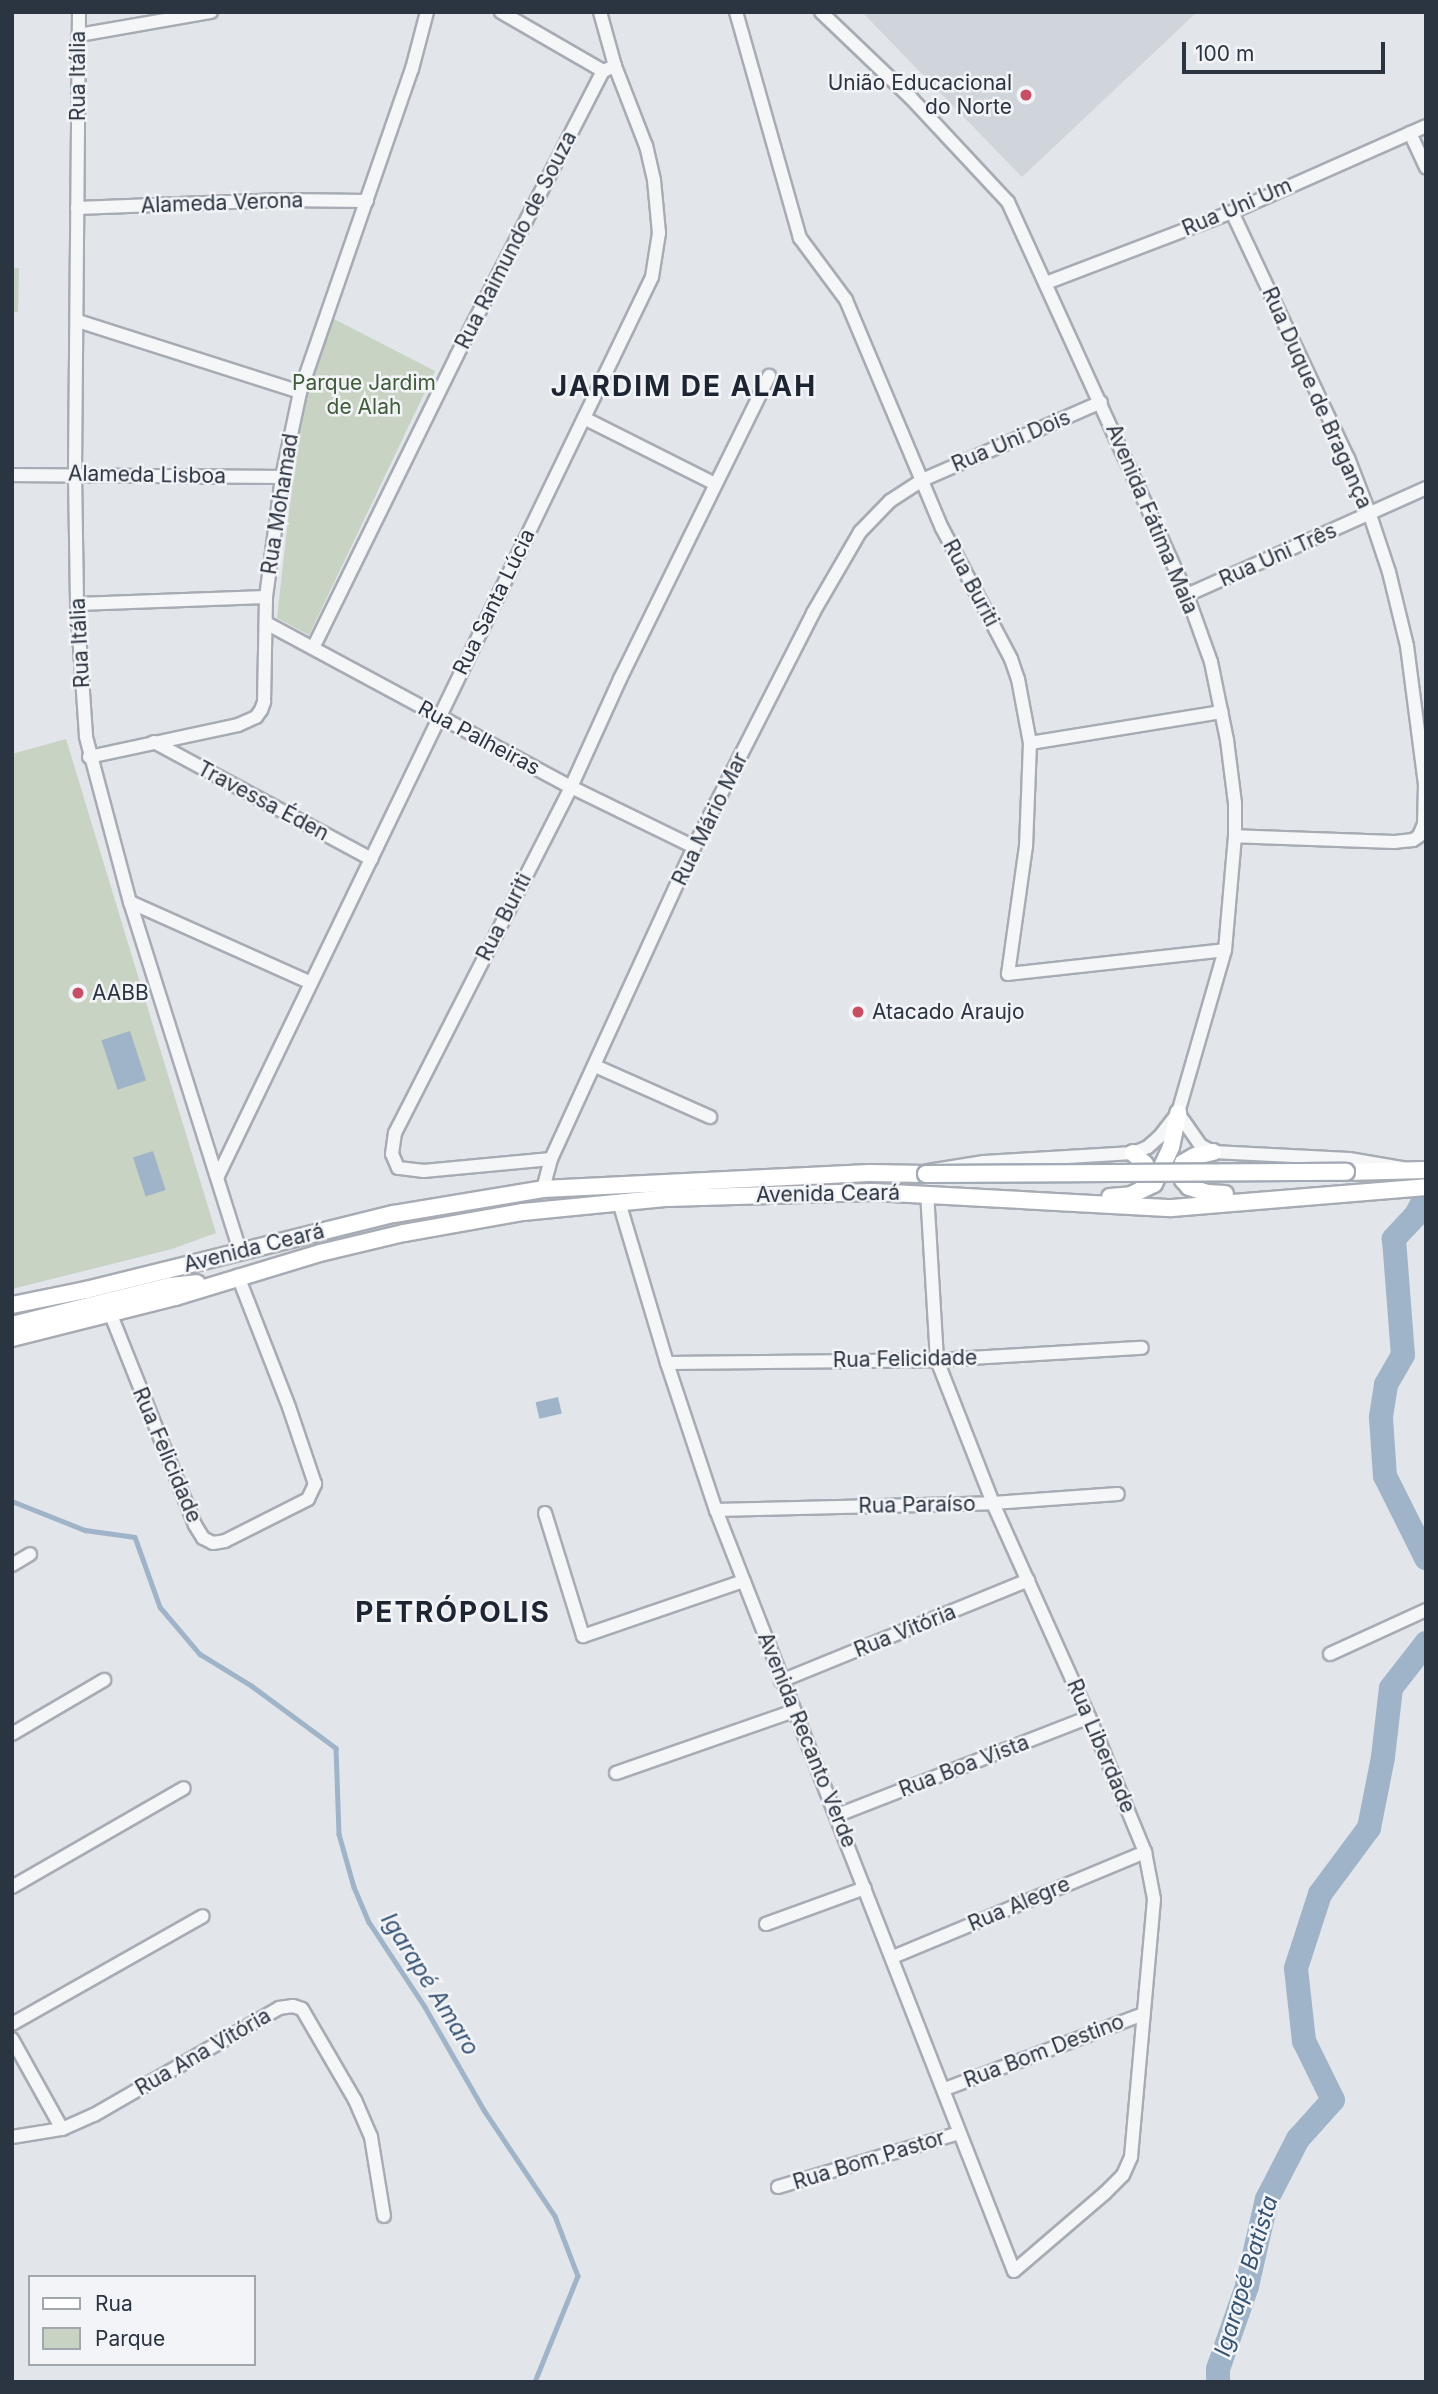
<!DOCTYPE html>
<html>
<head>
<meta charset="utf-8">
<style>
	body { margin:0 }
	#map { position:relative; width:1438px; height:2394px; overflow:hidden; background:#e2e5ea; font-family:Inter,sans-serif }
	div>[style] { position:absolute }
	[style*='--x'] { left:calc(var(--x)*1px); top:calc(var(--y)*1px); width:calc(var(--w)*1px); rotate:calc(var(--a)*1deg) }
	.built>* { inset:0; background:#d0d5dc }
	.green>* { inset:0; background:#c8d3c4 }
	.water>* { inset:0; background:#9fb4c8; transform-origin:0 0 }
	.stream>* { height:4.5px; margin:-2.25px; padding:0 2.25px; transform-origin:2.25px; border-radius:2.25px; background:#9fb4c8 }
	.river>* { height:24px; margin:-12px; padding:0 12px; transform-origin:12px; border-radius:12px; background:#9fb4c8 }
	.roads { filter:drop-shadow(2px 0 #a7acb4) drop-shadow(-2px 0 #a7acb4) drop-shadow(0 2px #a7acb4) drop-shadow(0 -2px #a7acb4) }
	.minor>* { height:12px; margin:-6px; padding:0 6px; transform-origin:6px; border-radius:6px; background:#f5f6f8 }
	.major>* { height:16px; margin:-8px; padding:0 8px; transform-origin:8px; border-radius:8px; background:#fff }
	.bridges { filter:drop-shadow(2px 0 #a2aab5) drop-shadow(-2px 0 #a2aab5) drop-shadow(0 2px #a2aab5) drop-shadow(0 -2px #a2aab5) }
	.major-bridge>* { height:16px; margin:-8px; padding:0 8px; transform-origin:8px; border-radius:8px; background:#fff }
	.dots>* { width:19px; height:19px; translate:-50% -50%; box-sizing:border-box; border:4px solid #f2f4f7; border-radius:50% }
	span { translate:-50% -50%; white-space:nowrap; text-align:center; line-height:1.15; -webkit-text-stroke:5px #f2f4f7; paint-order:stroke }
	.street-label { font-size:21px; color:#2b3441 }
	.poi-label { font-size:21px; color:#2b3441 }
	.right { translate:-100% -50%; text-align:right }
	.left { translate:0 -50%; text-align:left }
	.park-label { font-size:21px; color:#405c39 }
	.water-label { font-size:23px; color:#375373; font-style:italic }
	.district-label { font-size:28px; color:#1d2532; font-weight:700; letter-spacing:2px }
	.frame { position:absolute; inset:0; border:14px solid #2b3441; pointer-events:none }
	.legend { position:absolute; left:28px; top:2275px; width:228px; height:91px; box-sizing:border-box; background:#f2f4f7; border:2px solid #a2a7ae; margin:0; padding:9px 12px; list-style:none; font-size:21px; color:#2b3441 }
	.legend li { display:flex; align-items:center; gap:14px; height:35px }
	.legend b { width:35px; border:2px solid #a2a7ae }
	.scale { position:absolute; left:1182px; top:42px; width:203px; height:32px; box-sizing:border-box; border:4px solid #2b3441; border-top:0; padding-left:9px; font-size:21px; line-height:24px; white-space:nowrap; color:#2b3441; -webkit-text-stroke:5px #f2f4f7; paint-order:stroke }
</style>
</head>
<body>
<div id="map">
	<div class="built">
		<div style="clip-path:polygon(862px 12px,1197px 12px,1022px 177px)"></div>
	</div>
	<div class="green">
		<div style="clip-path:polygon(12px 268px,19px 268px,18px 312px,12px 312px)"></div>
		<div style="clip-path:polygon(334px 319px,435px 371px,309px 635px,277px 618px,294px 466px,307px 391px)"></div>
		<div style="clip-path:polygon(66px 739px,216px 1233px,172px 1249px,12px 1289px,12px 754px)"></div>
	</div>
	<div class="water">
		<div style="left:130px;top:1031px;width:52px;height:30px;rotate:72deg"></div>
		<div style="left:153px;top:1151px;width:41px;height:21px;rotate:72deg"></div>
		<div style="left:558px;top:1397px;width:17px;height:23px;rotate:77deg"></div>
	</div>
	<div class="stream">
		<div style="--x:12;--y:1501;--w:79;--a:21.7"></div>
		<div style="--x:85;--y:1530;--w:50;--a:8"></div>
		<div style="--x:135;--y:1537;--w:74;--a:70.3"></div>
		<div style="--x:160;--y:1607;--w:62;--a:49.6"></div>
		<div style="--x:200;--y:1654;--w:61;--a:31.6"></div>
		<div style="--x:252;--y:1686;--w:104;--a:36.4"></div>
		<div style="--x:336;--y:1748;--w:86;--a:88"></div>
		<div style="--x:339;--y:1834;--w:55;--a:74.2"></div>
		<div style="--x:354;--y:1887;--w:38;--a:67"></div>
		<div style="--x:369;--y:1922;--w:102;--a:56.6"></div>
		<div style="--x:425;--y:2007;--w:119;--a:60.2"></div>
		<div style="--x:484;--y:2110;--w:128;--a:56.2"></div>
		<div style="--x:555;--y:2216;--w:64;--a:69"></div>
		<div style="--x:578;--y:2276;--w:114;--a:112.1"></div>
	</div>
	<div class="river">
		<div style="--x:1426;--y:1196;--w:21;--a:118"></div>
		<div style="--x:1416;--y:1215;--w:33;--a:133"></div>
		<div style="--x:1394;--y:1239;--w:116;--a:85.6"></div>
		<div style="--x:1403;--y:1355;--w:34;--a:120"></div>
		<div style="--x:1386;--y:1385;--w:33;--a:99"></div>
		<div style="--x:1381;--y:1418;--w:58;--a:86.1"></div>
		<div style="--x:1385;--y:1476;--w:92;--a:63.4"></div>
		<div style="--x:1218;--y:2382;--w:13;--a:-90"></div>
		<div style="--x:1218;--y:2369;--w:88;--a:-70.7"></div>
		<div style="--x:1247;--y:2286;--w:89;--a:-77.1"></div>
		<div style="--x:1267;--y:2199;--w:68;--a:-62.7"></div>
		<div style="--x:1298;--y:2139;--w:52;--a:-48.1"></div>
		<div style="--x:1333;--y:2100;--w:66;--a:-116.2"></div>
		<div style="--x:1304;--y:2041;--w:73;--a:-96.3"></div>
		<div style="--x:1296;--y:1968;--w:78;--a:-72"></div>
		<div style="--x:1320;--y:1894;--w:82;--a:-53.4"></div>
		<div style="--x:1369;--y:1828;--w:72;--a:-78.8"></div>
		<div style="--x:1383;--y:1757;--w:69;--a:-83.4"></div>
		<div style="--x:1391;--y:1688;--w:57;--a:-52.1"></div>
	</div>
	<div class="roads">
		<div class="minor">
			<div style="--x:79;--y:12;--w:462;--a:90.5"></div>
			<div style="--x:75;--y:474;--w:130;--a:89.1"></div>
			<div style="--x:77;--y:604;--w:133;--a:86.1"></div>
			<div style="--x:86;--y:737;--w:171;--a:75.1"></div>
			<div style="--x:130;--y:902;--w:366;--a:72.5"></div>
			<div style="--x:501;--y:12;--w:118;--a:30"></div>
			<div style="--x:736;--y:12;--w:235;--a:74.2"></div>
			<div style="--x:800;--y:238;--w:77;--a:53.4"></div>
			<div style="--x:846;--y:300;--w:247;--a:67.2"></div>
			<div style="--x:942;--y:528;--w:148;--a:62.2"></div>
			<div style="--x:1011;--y:659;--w:21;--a:71"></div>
			<div style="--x:1018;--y:679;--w:65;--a:79.4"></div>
			<div style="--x:1030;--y:743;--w:103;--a:92.2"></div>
			<div style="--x:1026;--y:846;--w:129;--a:98"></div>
			<div style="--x:1008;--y:974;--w:218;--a:-6.3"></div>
			<div style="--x:821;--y:12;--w:124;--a:43.7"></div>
			<div style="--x:911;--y:98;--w:142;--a:47"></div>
			<div style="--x:1008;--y:202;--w:432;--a:65.5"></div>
			<div style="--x:1187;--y:595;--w:71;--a:70.3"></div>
			<div style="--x:1211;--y:662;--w:80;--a:78.4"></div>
			<div style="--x:1227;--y:740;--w:64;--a:82.8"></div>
			<div style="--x:1235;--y:803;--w:33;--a:90"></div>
			<div style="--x:1235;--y:836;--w:114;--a:95"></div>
			<div style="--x:1225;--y:950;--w:170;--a:106.1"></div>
			<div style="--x:1178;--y:1113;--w:31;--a:128"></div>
			<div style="--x:1159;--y:1137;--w:15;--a:138"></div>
			<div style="--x:1148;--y:1147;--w:16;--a:158"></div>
			<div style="--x:1133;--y:1153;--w:149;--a:176.5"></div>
			<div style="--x:984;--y:1162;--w:57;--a:170.9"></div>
			<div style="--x:79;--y:35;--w:134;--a:-9.9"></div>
			<div style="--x:1410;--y:133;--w:38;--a:65"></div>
			<div style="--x:77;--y:208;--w:206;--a:-2.2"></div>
			<div style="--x:283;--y:200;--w:84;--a:0.7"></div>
			<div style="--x:1232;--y:212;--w:272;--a:64.8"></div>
			<div style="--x:1348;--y:458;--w:61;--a:68.9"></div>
			<div style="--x:1370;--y:515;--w:60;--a:71.6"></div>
			<div style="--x:1389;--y:572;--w:76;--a:76.3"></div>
			<div style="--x:1407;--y:646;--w:139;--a:82.6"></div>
			<div style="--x:1425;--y:784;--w:40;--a:91.4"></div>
			<div style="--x:1424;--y:824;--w:13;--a:113"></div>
			<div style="--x:1419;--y:836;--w:7;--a:146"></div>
			<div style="--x:1413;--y:840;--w:18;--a:174"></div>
			<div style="--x:1395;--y:842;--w:160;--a:-177.9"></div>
			<div style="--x:1046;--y:283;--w:199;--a:-20.9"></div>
			<div style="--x:1232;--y:212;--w:212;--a:-23.9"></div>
			<div style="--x:78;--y:321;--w:233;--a:17.7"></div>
			<div style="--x:584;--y:418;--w:147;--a:26.7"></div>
			<div style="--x:12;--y:475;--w:270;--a:0.4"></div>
			<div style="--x:1187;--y:595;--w:262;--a:-24.1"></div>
			<div style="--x:77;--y:604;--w:189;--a:-2.1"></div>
			<div style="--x:266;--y:623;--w:346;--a:28.3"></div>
			<div style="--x:571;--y:787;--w:137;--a:26"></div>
			<div style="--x:313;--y:648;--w:324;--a:-63.8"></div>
			<div style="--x:456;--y:357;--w:322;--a:-62.8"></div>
			<div style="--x:603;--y:71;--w:13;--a:-23"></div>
			<div style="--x:154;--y:742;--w:247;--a:28.3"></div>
			<div style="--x:1030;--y:743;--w:194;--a:-9.2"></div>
			<div style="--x:89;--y:757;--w:152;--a:-12.1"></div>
			<div style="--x:238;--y:725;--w:20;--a:-24"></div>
			<div style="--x:256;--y:717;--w:9;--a:-54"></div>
			<div style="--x:261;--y:710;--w:9;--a:-69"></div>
			<div style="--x:264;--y:702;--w:105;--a:-88.9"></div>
			<div style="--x:266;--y:597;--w:121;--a:-82.4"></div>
			<div style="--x:282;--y:477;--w:87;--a:-78"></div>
			<div style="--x:300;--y:392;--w:342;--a:-70.9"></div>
			<div style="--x:412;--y:69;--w:59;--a:-75.3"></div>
			<div style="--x:130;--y:902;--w:196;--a:24.1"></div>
			<div style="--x:595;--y:1066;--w:126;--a:23.9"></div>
			<div style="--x:1178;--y:1113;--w:39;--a:55"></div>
			<div style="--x:1200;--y:1145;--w:15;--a:28"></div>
			<div style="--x:1213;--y:1152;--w:136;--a:2.9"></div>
			<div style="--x:1349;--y:1159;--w:55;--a:9.5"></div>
			<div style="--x:551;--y:1159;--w:128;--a:174.6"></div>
			<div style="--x:424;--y:1171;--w:26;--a:-173"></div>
			<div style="--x:398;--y:1168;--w:15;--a:-113"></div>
			<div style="--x:392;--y:1154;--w:21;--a:-82"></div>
			<div style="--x:395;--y:1133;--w:388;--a:-63"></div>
			<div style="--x:571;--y:787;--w:119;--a:-65.6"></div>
			<div style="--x:620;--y:679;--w:338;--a:-63.8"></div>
			<div style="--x:218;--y:1176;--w:998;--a:-64.23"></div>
			<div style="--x:652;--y:277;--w:45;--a:-81"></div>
			<div style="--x:659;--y:233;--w:53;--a:-95.4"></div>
			<div style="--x:654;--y:180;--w:35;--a:-103"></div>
			<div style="--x:646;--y:146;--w:86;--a:-111.2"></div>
			<div style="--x:615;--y:66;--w:56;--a:-105.5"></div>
			<div style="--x:543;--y:1189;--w:31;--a:-75"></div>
			<div style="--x:551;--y:1159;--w:343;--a:-65.4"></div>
			<div style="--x:694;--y:847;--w:263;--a:-63"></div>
			<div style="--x:813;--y:613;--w:94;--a:-59.9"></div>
			<div style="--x:860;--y:532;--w:43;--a:-45.9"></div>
			<div style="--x:890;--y:501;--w:38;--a:-33"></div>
			<div style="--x:922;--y:480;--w:195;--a:-23.5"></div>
			<div style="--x:619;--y:1202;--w:168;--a:73.4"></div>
			<div style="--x:667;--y:1363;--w:155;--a:71.6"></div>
			<div style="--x:716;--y:1510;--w:817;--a:68.62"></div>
			<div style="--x:1014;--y:2271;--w:120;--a:-40.6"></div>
			<div style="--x:1105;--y:2193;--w:25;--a:-45"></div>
			<div style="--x:1123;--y:2175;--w:20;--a:-66"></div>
			<div style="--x:1131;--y:2157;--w:259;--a:-84.9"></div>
			<div style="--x:1154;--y:1899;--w:48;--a:-100.8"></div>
			<div style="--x:1145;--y:1852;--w:146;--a:-112.5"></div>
			<div style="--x:1089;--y:1717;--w:235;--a:-114.2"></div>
			<div style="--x:993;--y:1503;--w:154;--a:-111.4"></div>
			<div style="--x:937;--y:1360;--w:167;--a:-93.4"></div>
			<div style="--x:111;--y:1315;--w:226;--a:68.2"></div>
			<div style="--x:195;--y:1525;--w:15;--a:58"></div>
			<div style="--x:203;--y:1538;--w:11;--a:27"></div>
			<div style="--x:213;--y:1543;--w:12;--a:-9"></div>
			<div style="--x:225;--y:1541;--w:93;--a:-26.8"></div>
			<div style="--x:308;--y:1499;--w:17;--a:-65"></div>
			<div style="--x:315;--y:1484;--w:81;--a:-108.7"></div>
			<div style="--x:289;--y:1407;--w:141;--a:-111.3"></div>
			<div style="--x:667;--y:1363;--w:270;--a:-0.6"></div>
			<div style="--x:937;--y:1360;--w:205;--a:-3.4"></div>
			<div style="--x:716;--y:1510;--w:277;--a:-1.4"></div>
			<div style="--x:993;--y:1503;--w:125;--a:-4.1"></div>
			<div style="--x:545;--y:1513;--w:129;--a:72.8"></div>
			<div style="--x:583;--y:1636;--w:170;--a:-18.9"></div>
			<div style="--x:12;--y:1565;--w:21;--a:-31"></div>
			<div style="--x:1330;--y:1654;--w:106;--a:-24.6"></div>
			<div style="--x:781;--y:1681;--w:267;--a:-22.2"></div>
			<div style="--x:12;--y:1734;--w:107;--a:-30.4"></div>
			<div style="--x:616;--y:1773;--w:188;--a:-19.2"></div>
			<div style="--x:838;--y:1815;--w:269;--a:-21.3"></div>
			<div style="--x:12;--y:1887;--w:198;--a:-29.9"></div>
			<div style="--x:766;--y:1924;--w:105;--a:-20"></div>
			<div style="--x:893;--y:1957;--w:273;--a:-22.6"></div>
			<div style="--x:12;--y:2024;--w:219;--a:-29.5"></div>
			<div style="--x:12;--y:2039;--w:103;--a:60.9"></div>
			<div style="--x:945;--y:2089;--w:212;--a:-20.7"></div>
			<div style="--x:12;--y:2137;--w:51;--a:-9.1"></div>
			<div style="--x:62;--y:2129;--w:35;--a:-24"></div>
			<div style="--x:94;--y:2115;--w:214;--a:-30"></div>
			<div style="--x:279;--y:2008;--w:14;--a:-8"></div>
			<div style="--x:293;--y:2006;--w:9;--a:18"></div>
			<div style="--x:302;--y:2009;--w:105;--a:59.8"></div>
			<div style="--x:355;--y:2100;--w:40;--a:66.6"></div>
			<div style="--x:371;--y:2137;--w:80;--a:80.7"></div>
			<div style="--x:778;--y:2187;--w:189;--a:-16.6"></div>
		</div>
		<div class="major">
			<div style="--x:1213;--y:1152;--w:18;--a:167"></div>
			<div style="--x:1195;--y:1156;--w:14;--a:150"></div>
			<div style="--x:1183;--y:1163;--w:17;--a:90"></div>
			<div style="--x:1183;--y:1180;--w:9;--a:49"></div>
			<div style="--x:1189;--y:1187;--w:19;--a:18"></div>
			<div style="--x:1207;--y:1193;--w:18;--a:3"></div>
			<div style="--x:1133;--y:1153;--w:16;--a:43"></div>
			<div style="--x:1145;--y:1164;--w:23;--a:92"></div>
			<div style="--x:1346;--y:1172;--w:80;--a:-1.4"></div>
			<div style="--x:1110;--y:1197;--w:21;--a:-5"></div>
			<div style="--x:1131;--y:1195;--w:25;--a:-26"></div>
			<div style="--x:1154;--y:1184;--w:41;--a:-65.3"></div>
			<div style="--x:1171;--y:1147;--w:35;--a:-78"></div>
			<div style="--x:12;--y:1305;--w:76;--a:-11.5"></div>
			<div style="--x:86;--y:1290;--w:317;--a:-13.9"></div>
			<div style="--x:394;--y:1214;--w:151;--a:-9.5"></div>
			<div style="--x:543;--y:1189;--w:326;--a:-2.8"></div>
			<div style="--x:869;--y:1173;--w:57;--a:1"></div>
			<div style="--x:12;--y:1325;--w:163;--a:-13.9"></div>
			<div style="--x:170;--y:1286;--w:27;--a:-6"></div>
			<div style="--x:12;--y:1338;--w:168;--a:-14.1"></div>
			<div style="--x:175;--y:1297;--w:152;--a:-16.9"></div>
			<div style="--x:320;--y:1253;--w:86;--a:-13.4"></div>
			<div style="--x:404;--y:1233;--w:121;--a:-10"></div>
			<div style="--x:523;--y:1212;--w:145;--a:-5.6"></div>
			<div style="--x:667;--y:1198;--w:206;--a:-1.7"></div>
			<div style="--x:873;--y:1192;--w:299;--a:3.1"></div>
			<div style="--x:1172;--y:1208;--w:255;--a:-4.7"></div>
		</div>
	</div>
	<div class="bridges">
		<div class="major-bridge">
			<div style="--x:926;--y:1174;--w:420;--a:-0.3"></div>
		</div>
	</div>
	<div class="dots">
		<div style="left:1026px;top:95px;background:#c84e63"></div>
		<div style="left:78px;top:993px;background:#c84e63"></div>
		<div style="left:858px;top:1012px;background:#c84e63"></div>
	</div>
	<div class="street-label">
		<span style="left:78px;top:76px;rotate:-90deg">Rua Itália</span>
		<span style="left:222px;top:203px;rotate:-2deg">Alameda Verona</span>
		<span style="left:1237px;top:207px;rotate:-23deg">Rua Uni Um</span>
		<span style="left:516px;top:240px;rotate:-63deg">Rua Raimundo de Souza</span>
		<span style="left:1317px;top:398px;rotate:66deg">Rua Duque de Bragança</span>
		<span style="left:1011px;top:441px;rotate:-23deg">Rua Uni Dois</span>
		<span style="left:147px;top:475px;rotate:1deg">Alameda Lisboa</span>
		<span style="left:280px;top:504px;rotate:-81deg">Rua Mohamad</span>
		<span style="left:1152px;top:519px;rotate:67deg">Avenida Fátima Maia</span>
		<span style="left:1278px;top:555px;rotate:-24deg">Rua Uni Três</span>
		<span style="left:971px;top:583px;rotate:62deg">Rua Buriti</span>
		<span style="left:494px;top:602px;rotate:-64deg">Rua Santa Lúcia</span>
		<span style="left:80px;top:643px;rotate:-93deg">Rua Itália</span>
		<span style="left:479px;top:738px;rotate:28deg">Rua Palheiras</span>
		<span style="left:263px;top:801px;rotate:28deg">Travessa Éden</span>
		<span style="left:710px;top:819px;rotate:-64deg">Rua Mário Mar</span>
		<span style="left:504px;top:917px;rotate:-63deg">Rua Buriti</span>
		<span style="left:828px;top:1194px;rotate:-1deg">Avenida Ceará</span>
		<span style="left:254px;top:1248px;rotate:-14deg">Avenida Ceará</span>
		<span style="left:905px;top:1359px;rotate:-1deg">Rua Felicidade</span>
		<span style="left:167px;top:1455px;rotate:67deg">Rua Felicidade</span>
		<span style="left:917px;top:1505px;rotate:-1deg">Rua Paraíso</span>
		<span style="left:905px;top:1631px;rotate:-22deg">Rua Vitória</span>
		<span style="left:807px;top:1740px;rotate:68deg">Avenida Recanto Verde</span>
		<span style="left:1101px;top:1746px;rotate:67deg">Rua Liberdade</span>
		<span style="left:964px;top:1766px;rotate:-21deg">Rua Boa Vista</span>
		<span style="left:1019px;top:1904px;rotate:-23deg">Rua Alegre</span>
		<span style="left:1044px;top:2051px;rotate:-21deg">Rua Bom Destino</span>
		<span style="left:203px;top:2052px;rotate:-30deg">Rua Ana Vitória</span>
		<span style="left:869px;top:2160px;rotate:-17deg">Rua Bom Pastor</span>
	</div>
	<div class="poi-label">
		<span class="right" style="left:1012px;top:95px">União Educacional<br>do Norte</span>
		<span class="left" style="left:92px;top:993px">AABB</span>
		<span class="left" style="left:872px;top:1012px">Atacado Araujo</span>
	</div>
	<div class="park-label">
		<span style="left:364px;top:395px">Parque Jardim<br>de Alah</span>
	</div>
	<div class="water-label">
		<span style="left:430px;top:1984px;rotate:58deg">Igarapé Amaro</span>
		<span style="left:1246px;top:2276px;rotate:-73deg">Igarapé Batista</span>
	</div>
	<div class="district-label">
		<span style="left:684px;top:386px">JARDIM DE ALAH</span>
		<span style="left:453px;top:1612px">PETRÓPOLIS</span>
	</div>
	<div class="frame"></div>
	<ul class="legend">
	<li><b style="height:9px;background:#fff"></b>Rua</li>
	<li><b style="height:19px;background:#c8d3c4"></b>Parque</li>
	</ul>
	<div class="scale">100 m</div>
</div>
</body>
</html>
